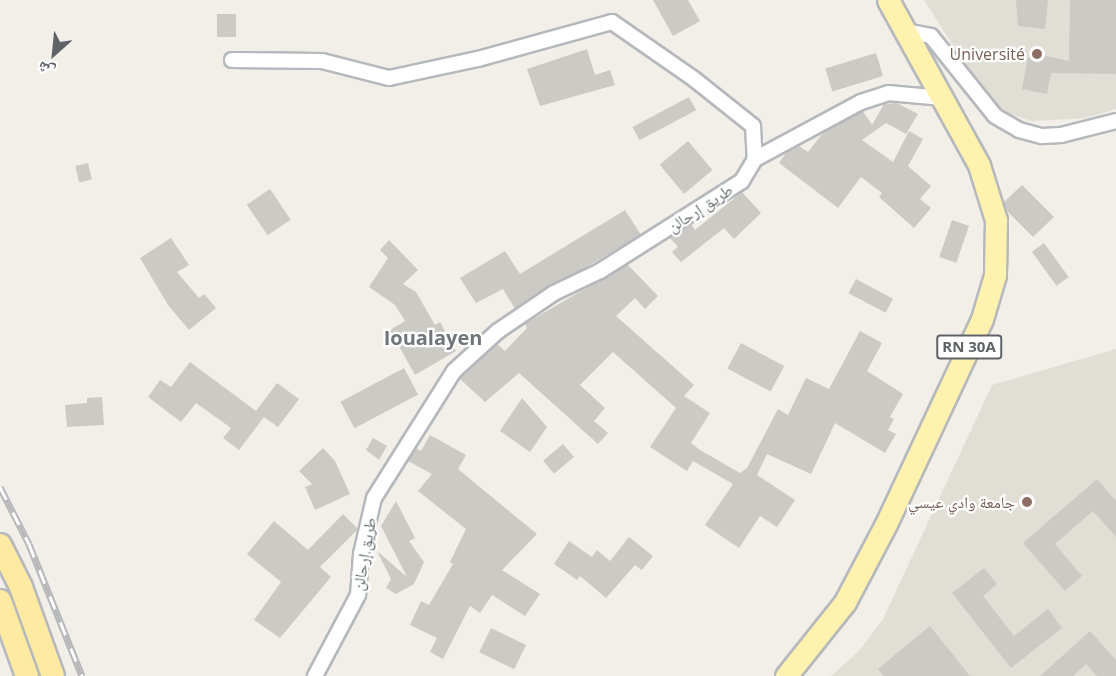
<!DOCTYPE html>
<html>
<head>
<meta charset="utf-8">
<style>
	body { margin:0 }
	#map { position:relative; width:1116px; height:676px; overflow:hidden; background:#f1efe8; font-family:"Open Sans","Noto Naskh Arabic",sans-serif }
	div>[style] { position:absolute }
	[style*='--x'] { left:calc(var(--x)*1px); top:calc(var(--y)*1px); width:calc(var(--w)*1px); rotate:calc(var(--a)*1deg) }
	.education>* { inset:0; background:#e1ded6 }
	.building>* { inset:0; background:#cccac5; transform-origin:0 0 }
	.roads { filter:drop-shadow(2px 0 #b5b8bc) drop-shadow(-2px 0 #b5b8bc) drop-shadow(0 2px #b5b8bc) drop-shadow(0 -2px #b5b8bc) }
	.minor>* { height:14px; margin:-7px; padding:0 7px; transform-origin:7px; border-radius:7px; background:#fff }
	.primary>* { height:21px; margin:-10.5px; padding:0 10.5px; transform-origin:10.5px; border-radius:10.5px; background:#fff2af }
	.trunk>* { height:22px; margin:-11px; padding:0 11px; transform-origin:11px; border-radius:11px; background:#feeaa1 }
	.rail>* { height:7px; margin-top:-3.5px; transform-origin:0; background:repeating-linear-gradient(90deg,#fff 0 14px,#b6b7b8 0 28px); box-sizing:border-box; border-block:2px solid #b6b7b8 }
	.dots>* { width:16px; height:16px; translate:-50% -50%; box-sizing:border-box; border:3px solid #fff; border-radius:50% }
	span { translate:-50% -50%; white-space:nowrap; text-align:center; line-height:1.15; -webkit-text-stroke:4.5px #fff; paint-order:stroke }
	.shield-label span { padding:2px 4px; background:#fff; border:2px solid; border-radius:4px; -webkit-text-stroke-width:0 }
	.shield-label { font-size:15px; color:#5f6368; font-weight:700 }
	.education-label { font-size:16px; color:#785e54 }
	.right { translate:-100% -50%; text-align:right }
	.street-label { font-size:16px; color:#5f6368 }
	.quarter-label { font-size:20px; color:#70757a; font-weight:700 }
	.north { position:absolute; left:24px; top:24px; width:60px; height:60px; -webkit-text-stroke:4px #fff; paint-order:stroke; rotate:207deg; font-size:16px; font-weight:700; line-height:24px; text-align:center; color:#5f6368 }
	.north::after { content:''; display:block; margin:auto; width:21px; height:27px; background:#5f6368; clip-path:polygon(50% 0,100% 100%,50% 72%,0 100%) }
</style>
</head>
<body>
<div id="map">
	<div class="education">
		<div style="clip-path:polygon(924px 0,1116px 0,1116px 109px,1086px 118px,1031px 121px,993px 108px)"></div>
		<div style="clip-path:polygon(1116px 349px,1116px 676px,831px 676px,860px 650px,883px 619px,992px 385px)"></div>
	</div>
	<div class="building">
		<div style="clip-path:polygon(653px 0,688px 0,700px 21px,673px 36px)"></div>
		<div style="clip-path:polygon(1016px 0,1048px 0,1045px 29px,1018px 26px)"></div>
		<div style="clip-path:polygon(1070px 0,1116px 0,1116px 74px,1051px 73px,1047px 94px,1022px 89px,1029px 52px,1069px 61px)"></div>
		<div style="left:217px;top:14px;width:19px;height:23px"></div>
		<div style="clip-path:polygon(587px 49px,595px 75px,610px 70px,615px 85px,540px 106px,527px 69px)"></div>
		<div style="left:876px;top:53px;width:24px;height:53px;rotate:73deg"></div>
		<div style="left:689px;top:97px;width:15px;height:64px;rotate:62deg"></div>
		<div style="clip-path:polygon(897px 103px,918px 114px,906px 134px,886px 123px,862px 140px,893px 162px,909px 131px,923px 139px,908px 166px,931px 186px,920px 199px,931px 208px,914px 228px,879px 197px,882px 193px,861px 177px,838px 208px,779px 163px,786px 153px,799px 146px,808px 152px,823px 133px,863px 111px,872px 125px,884px 104px)"></div>
		<div style="left:688px;top:141px;width:38px;height:37px;rotate:50deg"></div>
		<div style="left:88px;top:163px;width:17px;height:13px;rotate:77deg"></div>
		<div style="clip-path:polygon(1022px 185px,1054px 217px,1033px 237px,1006px 210px,1004px 202px)"></div>
		<div style="left:270px;top:189px;width:37px;height:28px;rotate:56deg"></div>
		<div style="clip-path:polygon(742px 192px,761px 213px,734px 239px,724px 228px,681px 262px,672px 252px,678px 247px,670px 238px,691px 224px,695px 230px)"></div>
		<div style="clip-path:polygon(625px 210px,641px 235px,515px 309px,503px 289px,476px 303px,460px 278px,505px 251px,520px 274px)"></div>
		<div style="left:952px;top:220px;width:18px;height:39px;rotate:19deg"></div>
		<div style="clip-path:polygon(171px 238px,189px 265px,177px 272px,199px 298px,204px 294px,216px 308px,189px 330px,168px 305px,140px 258px)"></div>
		<div style="clip-path:polygon(389px 240px,418px 270px,403px 284px,416px 292px,435px 325px,440px 322px,456px 351px,415px 375px,390px 330px,405px 321px,395px 305px,369px 287px,388px 258px,380px 250px)"></div>
		<div style="left:1044px;top:243px;width:42px;height:15px;rotate:54deg"></div>
		<div style="clip-path:polygon(627px 264px,658px 296px,645px 309px,635px 298px,616px 316px,694px 385px,684px 396px,710px 413px,691px 443px,700px 450px,740px 473px,747px 468px,778px 409px,788px 415px,806px 378px,829px 389px,860px 331px,882px 343px,867px 371px,903px 394px,890px 417px,894px 419px,888px 430px,896px 434px,885px 453px,835px 423px,811px 474px,767px 454px,757px 475px,795px 500px,777px 527px,760px 516px,739px 548px,705px 525px,733px 484px,693px 461px,687px 471px,650px 447px,676px 408px,613px 352px,580px 385px,605px 408px,594px 421px,608px 433px,598px 444px,519px 373px,485px 402px,460px 379px,497px 344px,505px 351px,527px 328px,525px 324px)"></div>
		<div style="left:856px;top:279px;width:42px;height:16px;rotate:28deg"></div>
		<div style="left:741px;top:343px;width:49px;height:29px;rotate:28deg"></div>
		<div style="clip-path:polygon(190px 362px,256px 411px,277px 383px,299px 399px,278px 427px,264px 417px,239px 450px,223px 438px,231px 428px,196px 403px,181px 422px,148px 397px,160px 380px,171px 387px)"></div>
		<div style="left:404px;top:368px;width:30px;height:72px;rotate:62deg"></div>
		<div style="clip-path:polygon(102px 397px,104px 425px,67px 427px,65px 405px,87px 403px,87px 398px)"></div>
		<div style="clip-path:polygon(522px 398px,547px 427px,530px 452px,500px 431px)"></div>
		<div style="clip-path:polygon(430px 435px,466px 455px,458px 469px,537px 534px,502px 570px,540px 594px,525px 616px,492px 595px,480px 613px,470px 606px,443px 659px,430px 652px,437px 638px,410px 625px,421px 601px,429px 605px,453px 564px,450px 562px,466px 529px,418px 491px,432px 474px,408px 461px,416px 448px,421px 451px)"></div>
		<div style="clip-path:polygon(373px 438px,387px 446px,379px 460px,366px 450px)"></div>
		<div style="left:563px;top:444px;width:17px;height:26px;rotate:50deg"></div>
		<div style="clip-path:polygon(323px 448px,335px 461px,350px 494px,315px 510px,305px 487px,312px 484px,299px 471px)"></div>
		<div style="clip-path:polygon(1097px 479px,1116px 501px,1116px 537px,1093px 511px,1055px 544px,1082px 576px,1065px 591px,1023px 543px)"></div>
		<div style="clip-path:polygon(396px 501px,415px 538px,409px 541px,424px 562px,414px 584px,396px 594px,386px 588px,391px 579px,377px 551px,407px 577px,381px 526px)"></div>
		<div style="clip-path:polygon(343px 514px,358px 529px,320px 567px,331px 577px,280px 638px,254px 620px,281px 582px,247px 554px,274px 521px,308px 550px)"></div>
		<div style="clip-path:polygon(629px 537px,653px 556px,642px 570px,635px 565px,606px 598px,580px 576px,577px 580px,554px 564px,569px 541px,592px 557px,597px 550px,610px 561px)"></div>
		<div style="clip-path:polygon(984px 568px,997px 584px,983px 596px,1014px 636px,1048px 609px,1062px 628px,1011px 668px,952px 593px)"></div>
		<div style="clip-path:polygon(930px 626px,970px 676px,884px 676px,878px 669px)"></div>
		<div style="left:491px;top:628px;width:39px;height:27px;rotate:26deg"></div>
		<div style="clip-path:polygon(1090px 631px,1116px 660px,1116px 676px,1097px 676px,1086px 664px,1073px 676px,1040px 676px)"></div>
	</div>
	<div class="roads">
		<div class="minor">
			<div style="--x:906;--y:31;--w:25;--a:11"></div>
			<div style="--x:931;--y:36;--w:102;--a:51.3"></div>
			<div style="--x:995;--y:116;--w:28;--a:30"></div>
			<div style="--x:1019;--y:130;--w:24;--a:15"></div>
			<div style="--x:1042;--y:136;--w:19;--a:-3"></div>
			<div style="--x:1061;--y:135;--w:57;--a:-14.3"></div>
			<div style="--x:232;--y:60;--w:90;--a:0.6"></div>
			<div style="--x:322;--y:61;--w:69;--a:14.2"></div>
			<div style="--x:389;--y:78;--w:91;--a:-12.1"></div>
			<div style="--x:478;--y:59;--w:139;--a:-15.4"></div>
			<div style="--x:612;--y:22;--w:100;--a:34.8"></div>
			<div style="--x:694;--y:79;--w:75;--a:38.5"></div>
			<div style="--x:753;--y:126;--w:33;--a:87"></div>
			<div style="--x:755;--y:159;--w:26;--a:121"></div>
			<div style="--x:742;--y:181;--w:168;--a:147.6"></div>
			<div style="--x:600;--y:271;--w:51;--a:154.4"></div>
			<div style="--x:554;--y:293;--w:68;--a:145.8"></div>
			<div style="--x:498;--y:331;--w:59;--a:137.7"></div>
			<div style="--x:454;--y:371;--w:150;--a:122.2"></div>
			<div style="--x:374;--y:498;--w:57;--a:103.1"></div>
			<div style="--x:361;--y:554;--w:41;--a:94.2"></div>
			<div style="--x:358;--y:595;--w:92;--a:118"></div>
			<div style="--x:755;--y:159;--w:120;--a:-28.3"></div>
			<div style="--x:861;--y:102;--w:28;--a:-18"></div>
			<div style="--x:888;--y:93;--w:55;--a:5.2"></div>
		</div>
		<div class="primary">
			<div style="--x:786;--y:676;--w:95;--a:-51.4"></div>
			<div style="--x:845;--y:602;--w:88;--a:-62.3"></div>
			<div style="--x:886;--y:524;--w:226;--a:-64.9"></div>
			<div style="--x:982;--y:319;--w:46;--a:-73.5"></div>
			<div style="--x:995;--y:275;--w:55;--a:-89"></div>
			<div style="--x:996;--y:220;--w:58;--a:-107.2"></div>
			<div style="--x:979;--y:165;--w:188;--a:-118.9"></div>
		</div>
		<div class="trunk">
			<div style="--x:0;--y:545;--w:47;--a:63.4"></div>
			<div style="--x:21;--y:587;--w:95;--a:70.2"></div>
			<div style="--x:0;--y:601;--w:80;--a:70.2"></div>
		</div>
	</div>
	<div class="rail">
		<div style="--x:0;--y:487;--w:64;--a:63"></div>
		<div style="--x:29;--y:544;--w:142;--a:68.1"></div>
	</div>
	<div class="dots">
		<div style="left:1037px;top:54px;background:#8d6e63"></div>
		<div style="left:1027px;top:502px;background:#8d6e63"></div>
	</div>
	<div class="shield-label">
		<span style="left:969px;top:347px">RN 30A</span>
	</div>
	<div class="education-label">
		<span class="right" style="left:1025px;top:54px">Université</span>
		<span class="right" style="left:1015px;top:502px">جامعة وادي عيسي</span>
	</div>
	<div class="street-label">
		<span style="left:700px;top:208px;rotate:-33deg">طريق إرحالن</span>
		<span style="left:364px;top:554px;rotate:-80deg">طريق إرحالن</span>
	</div>
	<div class="quarter-label">
		<span style="left:433px;top:337px">Ioualayen</span>
	</div>
	<div class="north">ش</div>
</div>
</body>
</html>
